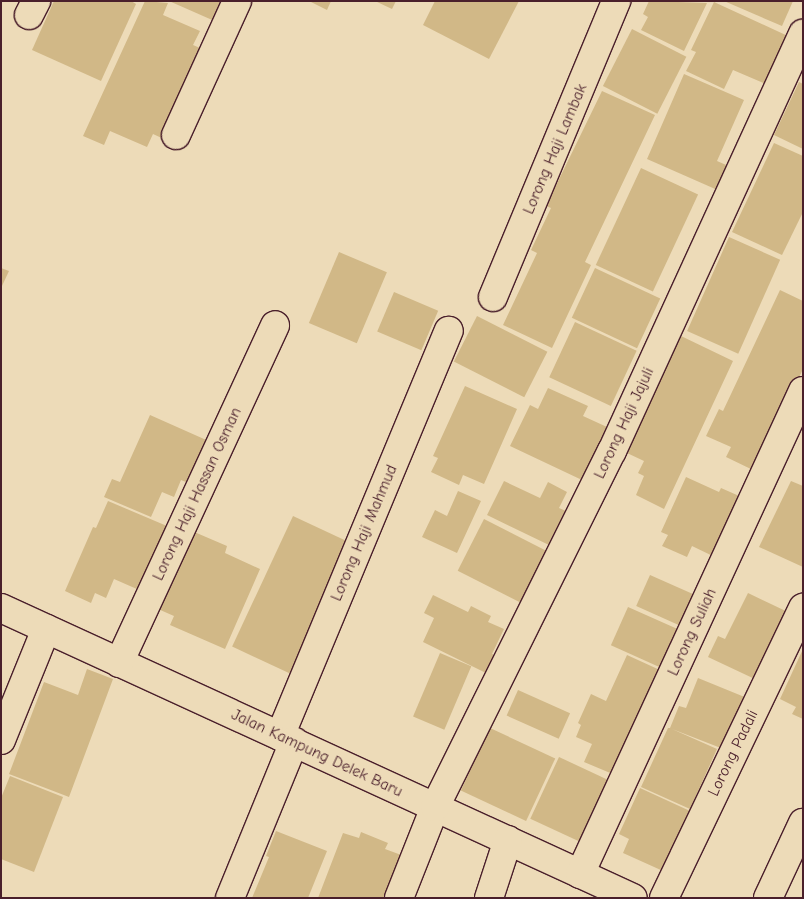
<!DOCTYPE html>
<html>
<head>
<meta charset="utf-8">
<style>
	body { margin:0 }
	#map { position:relative; width:804px; height:899px; overflow:hidden; background:#eddbb8; font-family:"Comic Neue",sans-serif }
	div>[style] { position:absolute }
	[style*='--x'] { left:calc(var(--x)*1px); top:calc(var(--y)*1px); width:calc(var(--w)*1px); rotate:calc(var(--a)*1deg) }
	.building>* { inset:0; background:#d1b887; transform-origin:0 0 }
	.roads { filter:drop-shadow(1px 0 #4a1f2b) drop-shadow(-1px 0 #4a1f2b) drop-shadow(0 1px #4a1f2b) drop-shadow(0 -1px #4a1f2b) }
	.minor>* { height:28px; margin:-14px; padding:0 14px; transform-origin:14px; border-radius:14px; background:#eddbb8 }
	span { translate:-50% -50%; white-space:nowrap; text-align:center; line-height:1.15; -webkit-text-stroke:4px #eddbb8; paint-order:stroke }
	.street-label { font-size:16px; color:#4a1f2b }
	.frame { position:absolute; inset:0; border:2px solid #4a1f2b; pointer-events:none }
</style>
</head>
<body>
<div id="map">
	<div class="building">
		<div style="clip-path:polygon(54px 1px,131px 1px,136px 4px,101px 81px,32px 50px)"></div>
		<div style="clip-path:polygon(145px 1px,168px 3px,163px 15px,200px 31px,193px 45px,207px 51px,166px 140px,153px 134px,147px 147px,110px 131px,104px 145px,83px 136px)"></div>
		<div style="clip-path:polygon(169px 1px,229px 1px,219px 23px)"></div>
		<div style="clip-path:polygon(309px 1px,331px 1px,327px 10px)"></div>
		<div style="clip-path:polygon(375px 1px,396px 1px,392px 9px)"></div>
		<div style="clip-path:polygon(435px 1px,519px 1px,489px 59px,423px 25px)"></div>
		<div style="clip-path:polygon(649px 1px,707px 3px,684px 51px,641px 30px,648px 17px,643px 14px)"></div>
		<div style="clip-path:polygon(724px 1px,793px 1px,782px 26px)"></div>
		<div style="clip-path:polygon(714px 2px,790px 37px,768px 85px,733px 70px,724px 89px,686px 71px,696px 52px,691px 50px)"></div>
		<div style="left:632px;top:29px;width:61px;height:64px;rotate:27deg"></div>
		<div style="clip-path:polygon(684px 74px,744px 100px,717px 161px,733px 168px,722px 192px,647px 159px)"></div>
		<div style="clip-path:polygon(799px 82px,803px 84px,803px 149px,774px 135px)"></div>
		<div style="clip-path:polygon(602px 91px,655px 115px,585px 262px,591px 265px,552px 348px,503px 325px,537px 253px,531px 250px,551px 208px,546px 206px)"></div>
		<div style="clip-path:polygon(774px 143px,803px 156px,803px 212px,782px 255px,732px 232px)"></div>
		<div style="left:641px;top:168px;width:63px;height:107px;rotate:25deg"></div>
		<div style="left:729px;top:237px;width:56px;height:103px;rotate:24deg"></div>
		<div style="left:339px;top:252px;width:52px;height:77px;rotate:23deg"></div>
		<div style="clip-path:polygon(1px 268px,9px 271px,1px 288px)"></div>
		<div style="left:595px;top:268px;width:72px;height:55px;rotate:25deg"></div>
		<div style="clip-path:polygon(780px 290px,803px 301px,803px 369px,755px 471px,726px 457px,731px 447px,706px 436px,719px 409px,723px 411px)"></div>
		<div style="left:394px;top:292px;width:48px;height:43px;rotate:23deg"></div>
		<div style="left:477px;top:316px;width:79px;height:51px;rotate:27deg"></div>
		<div style="left:575px;top:322px;width:68px;height:61px;rotate:25deg"></div>
		<div style="clip-path:polygon(681px 336px,733px 361px,664px 509px,636px 495px,644px 476px,638px 473px,644px 461px,627px 453px)"></div>
		<div style="clip-path:polygon(465px 386px,517px 409px,484px 484px,463px 475px,459px 485px,431px 472px,438px 458px,433px 456px)"></div>
		<div style="clip-path:polygon(548px 388px,588px 406px,583px 416px,607px 427px,582px 480px,510px 446px,530px 405px,538px 409px)"></div>
		<div style="clip-path:polygon(150px 415px,213px 443px,193px 485px,181px 480px,174px 497px,162px 492px,151px 517px,104px 497px,112px 479px,120px 482px)"></div>
		<div style="clip-path:polygon(686px 477px,719px 492px,721px 488px,746px 499px,719px 559px,692px 546px,687px 557px,662px 546px,668px 535px,661px 532px)"></div>
		<div style="clip-path:polygon(504px 481px,540px 498px,548px 482px,567px 492px,559px 508px,566px 511px,549px 545px,487px 515px)"></div>
		<div style="clip-path:polygon(791px 481px,803px 486px,803px 567px,759px 547px)"></div>
		<div style="clip-path:polygon(458px 491px,481px 501px,457px 553px,422px 537px,435px 510px,447px 516px)"></div>
		<div style="clip-path:polygon(108px 501px,174px 529px,146px 593px,114px 579px,106px 598px,95px 593px,91px 603px,65px 591px,93px 527px,96px 528px)"></div>
		<div style="left:293px;top:516px;width:65px;height:144px;rotate:25deg"></div>
		<div style="left:484px;top:519px;width:72px;height:58px;rotate:27deg"></div>
		<div style="clip-path:polygon(192px 531px,227px 546px,225px 553px,260px 569px,225px 649px,170px 625px,174px 616px,158px 609px)"></div>
		<div style="left:650px;top:575px;width:55px;height:34px;rotate:24deg"></div>
		<div style="clip-path:polygon(748px 593px,792px 614px,759px 681px,708px 657px,718px 636px,725px 639px)"></div>
		<div style="clip-path:polygon(433px 595px,468px 612px,471px 606px,491px 616px,488px 622px,504px 629px,492px 654px,497px 656px,488px 674px,423px 642px,434px 618px,424px 613px)"></div>
		<div style="left:628px;top:607px;width:56px;height:42px;rotate:24deg"></div>
		<div style="clip-path:polygon(803px 649px,803px 719px,792px 714px,796px 707px,780px 699px)"></div>
		<div style="left:440px;top:653px;width:34px;height:69px;rotate:23deg"></div>
		<div style="clip-path:polygon(627px 655px,662px 671px,615px 775px,584px 762px,592px 744px,576px 737px,581px 725px,578px 723px,591px 694px,606px 701px)"></div>
		<div style="clip-path:polygon(87px 669px,113px 679px,69px 797px,9px 774px,44px 682px,78px 695px)"></div>
		<div style="clip-path:polygon(698px 678px,747px 698px,726px 750px,672px 729px,717px 749px,690px 809px,641px 787px,668px 728px,670px 728px,679px 706px,686px 708px)"></div>
		<div style="left:518px;top:690px;width:57px;height:28px;rotate:24deg"></div>
		<div style="left:490px;top:728px;width:72px;height:69px;rotate:25deg"></div>
		<div style="left:559px;top:757px;width:62px;height:68px;rotate:25deg"></div>
		<div style="clip-path:polygon(10px 776px,63px 797px,34px 872px,1px 859px,1px 798px)"></div>
		<div style="clip-path:polygon(640px 788px,690px 811px,663px 871px,623px 853px,629px 839px,619px 834px)"></div>
		<div style="clip-path:polygon(276px 831px,327px 851px,308px 898px,252px 898px,269px 857px,266px 856px)"></div>
		<div style="clip-path:polygon(361px 832px,388px 843px,385px 849px,404px 856px,388px 898px,318px 898px,343px 833px,359px 838px)"></div>
	</div>
	<div class="roads">
		<div class="minor">
			<div style="--x:29;--y:15;--w:16;--a:-63"></div>
			<div style="--x:176;--y:135;--w:147;--a:-65.5"></div>
			<div style="--x:493;--y:297;--w:321;--a:-67.4"></div>
			<div style="--x:1;--y:608;--w:695;--a:24.65"></div>
			<div style="--x:119;--y:663;--w:372;--a:-65.2"></div>
			<div style="--x:280;--y:736;--w:439;--a:-67.4"></div>
			<div style="--x:1;--y:740;--w:120;--a:-67.9"></div>
			<div style="--x:580;--y:874;--w:532;--a:-65.22"></div>
			<div style="--x:230;--y:898;--w:169;--a:-67.7"></div>
			<div style="--x:399;--y:898;--w:98;--a:-68.4"></div>
			<div style="--x:435;--y:807;--w:398;--a:-63.6"></div>
			<div style="--x:612;--y:451;--w:459;--a:-65.4"></div>
			<div style="--x:489;--y:898;--w:61;--a:-71.9"></div>
			<div style="--x:664;--y:898;--w:322;--a:-64.4"></div>
			<div style="--x:768;--y:898;--w:83;--a:-65"></div>
		</div>
	</div>
	<div class="street-label">
		<span style="left:555px;top:149px;rotate:-67deg">Lorong Haji Lambak</span>
		<span style="left:624px;top:423px;rotate:-65deg">Lorong Haji Jajuli</span>
		<span style="left:197px;top:494px;rotate:-65deg">Lorong Haji Hassan Osman</span>
		<span style="left:364px;top:533px;rotate:-67deg">Lorong Haji Mahmud</span>
		<span style="left:692px;top:632px;rotate:-65deg">Lorong Suliah</span>
		<span style="left:317px;top:753px;rotate:25deg">Jalan Kampung Delek Baru</span>
		<span style="left:733px;top:753px;rotate:-64deg">Lorong Padali</span>
	</div>
	<div class="frame"></div>
</div>
</body>
</html>
